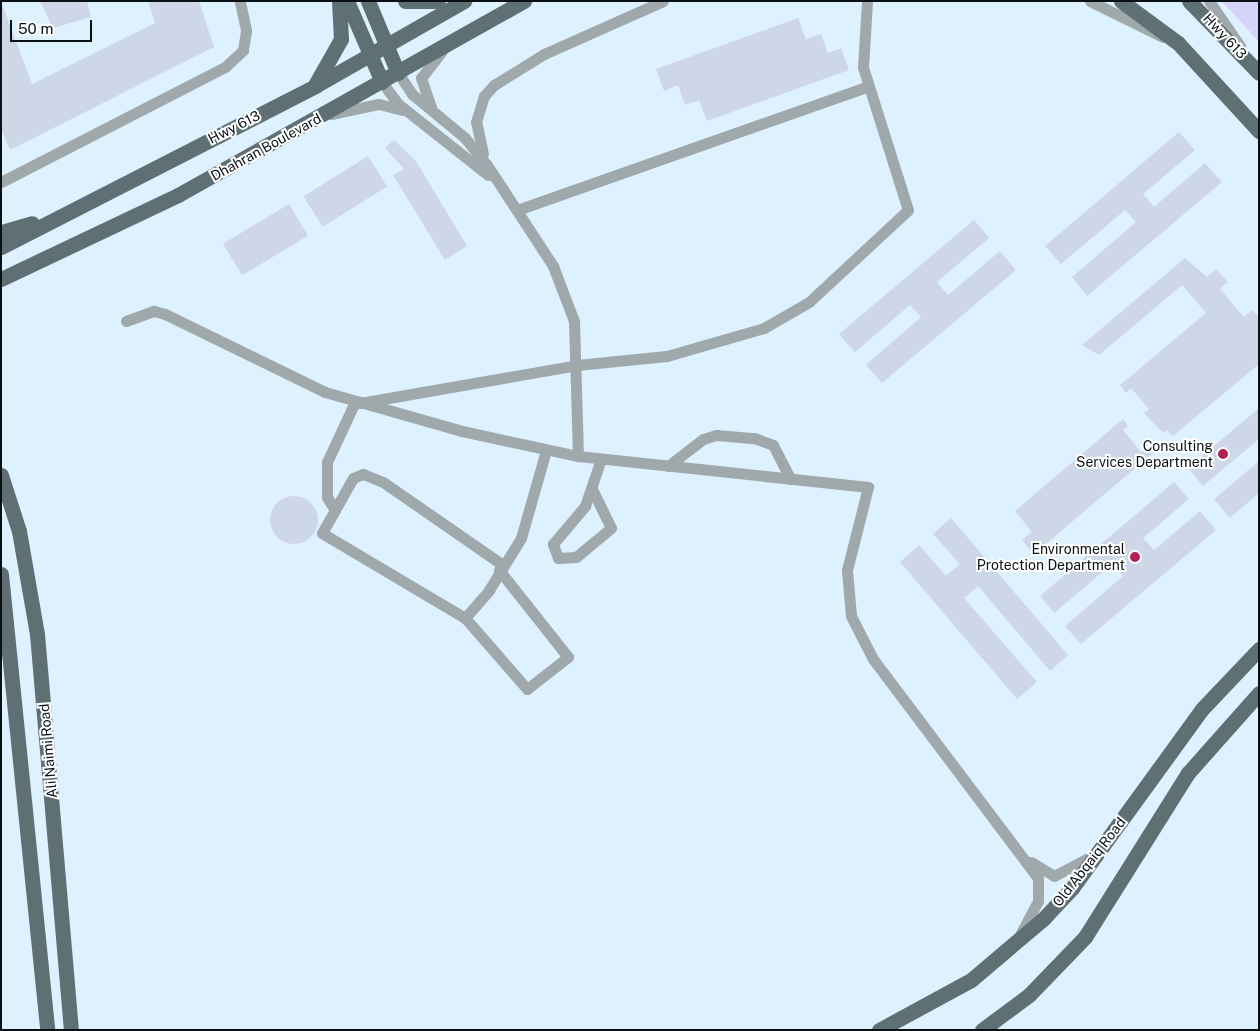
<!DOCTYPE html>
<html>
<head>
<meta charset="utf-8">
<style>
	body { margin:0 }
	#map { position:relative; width:1260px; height:1031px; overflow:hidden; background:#def1fe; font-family:"Public Sans",sans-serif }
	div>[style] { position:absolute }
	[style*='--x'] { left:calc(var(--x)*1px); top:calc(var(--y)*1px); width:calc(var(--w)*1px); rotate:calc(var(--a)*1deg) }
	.green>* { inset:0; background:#d5d3f9 }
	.building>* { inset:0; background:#cdd7e8; transform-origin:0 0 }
	.round { border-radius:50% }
	.minor>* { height:11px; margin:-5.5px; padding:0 5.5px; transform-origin:5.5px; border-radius:5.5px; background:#9fa9ab }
	.major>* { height:15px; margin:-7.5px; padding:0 7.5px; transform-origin:7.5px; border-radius:7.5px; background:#5e7073 }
	.dots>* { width:14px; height:14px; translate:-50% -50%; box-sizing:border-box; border:2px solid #fff; border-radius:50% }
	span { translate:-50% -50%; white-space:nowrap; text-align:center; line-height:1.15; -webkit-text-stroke:4px #fff; paint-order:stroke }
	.street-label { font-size:14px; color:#0a1115 }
	.poi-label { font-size:14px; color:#0a1115 }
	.right { translate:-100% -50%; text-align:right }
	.frame { position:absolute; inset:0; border:2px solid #0a1115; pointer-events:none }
	.scale { position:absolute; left:10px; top:20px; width:82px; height:22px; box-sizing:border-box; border:2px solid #0a1115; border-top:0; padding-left:6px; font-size:15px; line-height:18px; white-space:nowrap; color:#0a1115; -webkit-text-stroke:4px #fff; paint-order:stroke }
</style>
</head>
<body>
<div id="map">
	<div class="green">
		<div style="clip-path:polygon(1221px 1px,1259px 1px,1259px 42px,1232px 12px)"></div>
	</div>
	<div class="building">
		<div style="clip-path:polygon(1px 1px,32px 84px,155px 23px,148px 1px,199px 1px,214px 47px,10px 150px,1px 129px)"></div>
		<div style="clip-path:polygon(40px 1px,87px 1px,91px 17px,53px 28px)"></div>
		<div style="clip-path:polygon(798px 18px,806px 39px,821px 34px,828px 53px,841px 48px,849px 70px,707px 121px,699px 100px,685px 105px,678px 85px,664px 91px,656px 69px)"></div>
		<div style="clip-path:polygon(1179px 132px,1195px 150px,1143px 194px,1154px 207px,1205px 163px,1222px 182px,1087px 296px,1072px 277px,1136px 222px,1125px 210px,1061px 264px,1045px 246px)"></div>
		<div style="clip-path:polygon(394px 140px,416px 161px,467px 246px,445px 260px,393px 175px,404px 169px,385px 148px)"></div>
		<div style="left:368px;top:156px;width:36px;height:76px;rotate:58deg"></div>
		<div style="left:289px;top:204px;width:37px;height:77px;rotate:59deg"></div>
		<div style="clip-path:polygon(974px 220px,989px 238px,937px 282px,948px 295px,1000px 251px,1016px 270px,882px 383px,866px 365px,921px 317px,910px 305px,855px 352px,839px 334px)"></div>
		<div style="clip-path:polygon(1185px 258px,1207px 277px,1216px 269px,1228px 282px,1220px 289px,1244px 317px,1252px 310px,1259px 317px,1259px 364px,1173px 436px,1167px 430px,1163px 433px,1144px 413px,1149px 409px,1131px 388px,1126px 393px,1120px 385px,1206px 313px,1182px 285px,1099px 355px,1082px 345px)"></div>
		<div style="clip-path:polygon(1259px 408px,1259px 439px,1203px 486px,1188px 468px)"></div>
		<div style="clip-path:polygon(1123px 419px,1128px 426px,1123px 430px,1141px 452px,1146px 447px,1152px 454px,1034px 554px,1022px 540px,1032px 532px,1015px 511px)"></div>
		<div style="clip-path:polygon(1259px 461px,1259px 493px,1230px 518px,1214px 499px)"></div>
		<div style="clip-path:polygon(1174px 482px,1189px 499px,1143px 538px,1154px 550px,1200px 511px,1216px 530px,1081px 644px,1065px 626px,1123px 576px,1112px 564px,1054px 613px,1040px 596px)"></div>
		<div class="round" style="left:270px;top:496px;width:48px;height:48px"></div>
		<div style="clip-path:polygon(951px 518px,1068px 655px,1050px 671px,978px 586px,964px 598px,1037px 682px,1017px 699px,900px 562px,919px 545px,946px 576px,960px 564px,933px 534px)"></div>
	</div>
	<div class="minor">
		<div style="--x:1090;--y:1;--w:81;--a:26.3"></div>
		<div style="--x:1209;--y:1;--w:55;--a:55.4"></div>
		<div style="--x:398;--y:73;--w:25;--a:56"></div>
		<div style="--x:412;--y:94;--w:69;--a:39.7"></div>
		<div style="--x:465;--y:138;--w:35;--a:51"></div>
		<div style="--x:487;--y:165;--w:121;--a:56.8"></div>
		<div style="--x:553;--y:266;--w:59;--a:69.1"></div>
		<div style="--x:574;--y:321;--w:135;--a:88.3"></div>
		<div style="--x:578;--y:456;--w:292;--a:6.1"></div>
		<div style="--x:868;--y:487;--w:86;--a:104.2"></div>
		<div style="--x:847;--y:570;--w:46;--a:85"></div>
		<div style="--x:851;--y:616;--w:48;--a:62.9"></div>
		<div style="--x:873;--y:659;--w:274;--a:53"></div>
		<div style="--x:1038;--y:878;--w:23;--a:90"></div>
		<div style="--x:1038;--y:901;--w:36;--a:118"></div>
		<div style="--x:382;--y:82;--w:26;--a:54"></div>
		<div style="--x:397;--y:103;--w:116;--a:38.4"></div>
		<div style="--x:431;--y:107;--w:31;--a:-109"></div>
		<div style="--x:421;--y:78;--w:34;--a:-52"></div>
		<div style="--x:331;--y:114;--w:49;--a:-11.8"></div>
		<div style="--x:379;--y:104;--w:25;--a:14"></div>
		<div style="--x:483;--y:154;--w:33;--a:-102"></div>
		<div style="--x:476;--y:122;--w:27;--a:-73"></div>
		<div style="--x:484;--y:96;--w:15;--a:-48"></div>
		<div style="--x:494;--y:85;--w:59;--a:-31.8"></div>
		<div style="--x:544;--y:54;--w:130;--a:-24"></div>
		<div style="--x:1;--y:182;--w:252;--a:-27.2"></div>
		<div style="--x:225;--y:67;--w:25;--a:-43"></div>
		<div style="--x:243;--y:50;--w:20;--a:-81"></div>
		<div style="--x:246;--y:30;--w:30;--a:-102"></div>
		<div style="--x:517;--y:210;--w:371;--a:-19.4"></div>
		<div style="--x:126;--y:321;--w:30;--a:-20"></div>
		<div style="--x:154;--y:311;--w:11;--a:15"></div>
		<div style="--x:165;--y:314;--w:178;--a:26"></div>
		<div style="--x:325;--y:392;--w:142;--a:15.9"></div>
		<div style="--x:462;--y:431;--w:119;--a:12.2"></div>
		<div style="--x:360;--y:403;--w:220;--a:-9.9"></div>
		<div style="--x:577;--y:365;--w:90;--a:-5.7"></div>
		<div style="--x:667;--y:356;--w:101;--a:-16.1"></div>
		<div style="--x:764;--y:328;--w:52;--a:-30"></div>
		<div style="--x:809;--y:302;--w:135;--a:-42.9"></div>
		<div style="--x:908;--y:210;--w:150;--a:-107.5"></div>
		<div style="--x:863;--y:67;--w:66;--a:-86.5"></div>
		<div style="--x:668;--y:466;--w:44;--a:-37.6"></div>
		<div style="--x:703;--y:439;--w:14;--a:-17"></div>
		<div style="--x:716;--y:435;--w:38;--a:5"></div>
		<div style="--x:754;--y:438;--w:20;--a:20"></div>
		<div style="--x:773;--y:445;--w:38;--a:63"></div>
		<div style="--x:592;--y:489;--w:43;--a:64"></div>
		<div style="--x:611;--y:528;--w:45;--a:140.4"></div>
		<div style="--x:576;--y:557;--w:18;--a:177"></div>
		<div style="--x:558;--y:558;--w:15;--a:-110"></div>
		<div style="--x:553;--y:544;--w:50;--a:-49.9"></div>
		<div style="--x:585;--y:506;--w:50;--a:-71.2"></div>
		<div style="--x:335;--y:510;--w:15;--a:-122"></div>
		<div style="--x:327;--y:497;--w:35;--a:-90"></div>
		<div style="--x:327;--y:462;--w:66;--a:-65"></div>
		<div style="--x:499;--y:570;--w:111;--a:51.6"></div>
		<div style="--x:568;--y:657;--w:52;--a:142"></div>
		<div style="--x:527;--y:689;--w:94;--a:-131.1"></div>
		<div style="--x:465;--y:618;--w:166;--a:-149.3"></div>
		<div style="--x:322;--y:533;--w:63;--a:-60.6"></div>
		<div style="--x:353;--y:478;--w:11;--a:-22"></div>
		<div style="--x:363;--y:474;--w:22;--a:22"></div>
		<div style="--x:383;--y:482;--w:146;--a:34.7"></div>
		<div style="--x:465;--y:618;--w:37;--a:-49"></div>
		<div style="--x:489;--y:590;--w:61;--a:-58.4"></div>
		<div style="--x:521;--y:538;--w:91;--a:-74.1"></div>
		<div style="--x:1031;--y:862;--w:27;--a:31"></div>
		<div style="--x:1054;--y:876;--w:41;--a:-27.8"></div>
	</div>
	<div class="major">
		<div style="--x:347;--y:1;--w:88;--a:66.6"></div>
		<div style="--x:368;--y:1;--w:78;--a:67.4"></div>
		<div style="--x:405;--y:1;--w:33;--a:0"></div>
		<div style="--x:1121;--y:1;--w:71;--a:36.4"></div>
		<div style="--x:1178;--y:43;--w:120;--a:47.4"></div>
		<div style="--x:1189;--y:1;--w:100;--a:45.8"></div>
		<div style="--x:315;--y:85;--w:53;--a:-60.5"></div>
		<div style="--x:341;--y:39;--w:38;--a:-93"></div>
		<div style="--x:1;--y:232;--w:32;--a:-16"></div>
		<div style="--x:1;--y:247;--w:353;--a:-27.1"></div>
		<div style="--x:315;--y:86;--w:172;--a:-29.7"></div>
		<div style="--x:1;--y:279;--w:196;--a:-25.4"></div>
		<div style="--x:178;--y:195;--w:397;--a:-29.3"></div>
		<div style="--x:1;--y:475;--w:59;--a:72.2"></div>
		<div style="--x:19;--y:531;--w:105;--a:80.1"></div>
		<div style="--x:37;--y:634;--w:397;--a:85.1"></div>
		<div style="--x:1;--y:574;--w:458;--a:84.2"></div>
		<div style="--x:879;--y:1030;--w:105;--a:-28.5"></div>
		<div style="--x:971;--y:980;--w:96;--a:-40.3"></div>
		<div style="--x:1044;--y:918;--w:41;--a:-47"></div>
		<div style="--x:1072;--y:888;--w:221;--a:-54"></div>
		<div style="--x:1202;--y:709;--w:83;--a:-46.5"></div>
		<div style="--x:982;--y:1030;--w:59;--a:-36.7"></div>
		<div style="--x:1029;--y:995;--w:81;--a:-46"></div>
		<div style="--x:1085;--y:937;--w:194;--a:-57.9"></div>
		<div style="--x:1188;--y:773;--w:107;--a:-48.4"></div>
	</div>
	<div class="dots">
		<div style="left:1223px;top:454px;background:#b12156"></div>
		<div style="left:1135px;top:557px;background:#b12156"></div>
	</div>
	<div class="street-label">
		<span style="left:1225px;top:36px;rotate:47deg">Hwy 613</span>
		<span style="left:234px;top:127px;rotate:-27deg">Hwy 613</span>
		<span style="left:266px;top:147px;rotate:-29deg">Dhahran Boulevard</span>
		<span style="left:48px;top:751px;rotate:-95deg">Ali Naimi Road</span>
		<span style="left:1089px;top:862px;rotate:-52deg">Old Abqaiq Road</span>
	</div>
	<div class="poi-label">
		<span class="right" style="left:1213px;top:454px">Consulting<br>Services Department</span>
		<span class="right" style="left:1125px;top:557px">Environmental<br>Protection Department</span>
	</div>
	<div class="frame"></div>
	<div class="scale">50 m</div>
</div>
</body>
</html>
